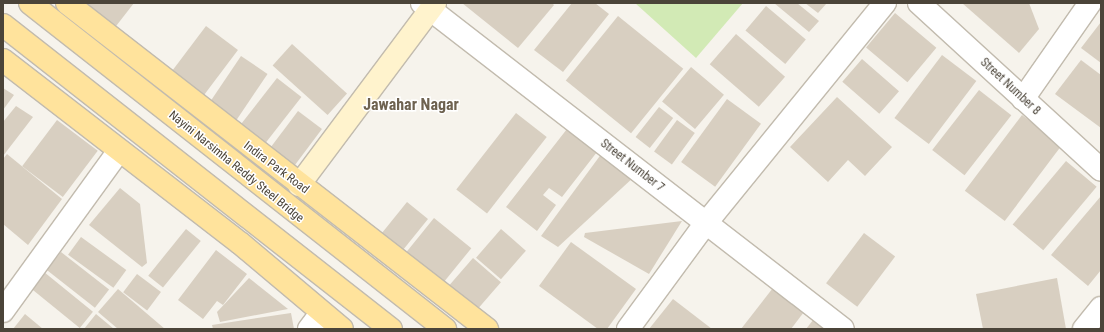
<!DOCTYPE html>
<html>
<head>
<meta charset="utf-8">
<style>
	body { margin:0 }
	#map { position:relative; width:1104px; height:332px; overflow:hidden; background:#f6f3ec; font-family:"Roboto Condensed",sans-serif }
	div>[style] { position:absolute }
	[style*='--x'] { left:calc(var(--x)*1px); top:calc(var(--y)*1px); width:calc(var(--w)*1px); rotate:calc(var(--a)*1deg) }
	.green>* { inset:0; background:#d2eab5 }
	.building>* { inset:0; background:#d8cfc1; transform-origin:0 0 }
	.roads { filter:drop-shadow(1px 0 #c2bbae) drop-shadow(-1px 0 #c2bbae) drop-shadow(0 1px #c2bbae) drop-shadow(0 -1px #c2bbae) }
	.street>* { height:22px; margin:-11px; padding:0 11px; transform-origin:11px; border-radius:11px; background:#fff }
	.secondary>* { height:22px; margin:-11px; padding:0 11px; transform-origin:11px; border-radius:11px; background:#fff3cd }
	.primary>* { height:22px; margin:-11px; padding:0 11px; transform-origin:11px; border-radius:11px; background:#ffe39c }
	span { translate:-50% -50%; white-space:nowrap; text-align:center; line-height:1.15; -webkit-text-stroke:3px #fff; paint-order:stroke }
	.street-label { font-size:12px; color:#4b4439 }
	.district-label { font-size:16px; color:#6e6250; font-weight:700 }
	.frame { position:absolute; inset:0; border:4px solid #4b4439; pointer-events:none }
</style>
</head>
<body>
<div id="map">
	<div class="green">
		<div style="clip-path:polygon(635px 3px,743px 3px,696px 58px)"></div>
	</div>
	<div class="building">
		<div style="clip-path:polygon(86px 3px,134px 3px,113px 30px,84px 6px)"></div>
		<div style="clip-path:polygon(462px 3px,552px 3px,554px 5px,518px 48px)"></div>
		<div style="clip-path:polygon(572px 3px,595px 3px,609px 14px,563px 72px,534px 50px)"></div>
		<div style="clip-path:polygon(774px 3px,797px 3px,819px 21px,809px 32px)"></div>
		<div style="clip-path:polygon(805px 3px,827px 3px,818px 13px)"></div>
		<div style="clip-path:polygon(962px 3px,1029px 3px,1039px 29px,1019px 53px)"></div>
		<div style="left:766px;top:6px;width:52px;height:32px;rotate:40deg"></div>
		<div style="left:895px;top:13px;width:54px;height:45px;rotate:40deg"></div>
		<div style="left:618px;top:16px;width:84px;height:83px;rotate:39deg"></div>
		<div style="clip-path:polygon(1101px 22px,1101px 63px,1081px 48px)"></div>
		<div style="left:206px;top:26px;width:40px;height:62px;rotate:37deg"></div>
		<div style="left:736px;top:34px;width:65px;height:40px;rotate:41deg"></div>
		<div style="left:292px;top:44px;width:74px;height:29px;rotate:42deg"></div>
		<div style="left:942px;top:55px;width:43px;height:79px;rotate:37deg"></div>
		<div style="left:241px;top:56px;width:32px;height:60px;rotate:34deg"></div>
		<div style="left:862px;top:59px;width:49px;height:30px;rotate:41deg"></div>
		<div style="clip-path:polygon(1081px 60px,1101px 75px,1101px 128px,1055px 94px)"></div>
		<div style="left:691px;top:67px;width:43px;height:45px;rotate:40deg"></div>
		<div style="left:277px;top:78px;width:31px;height:65px;rotate:38deg"></div>
		<div style="clip-path:polygon(3px 88px,14px 95px,3px 110px)"></div>
		<div style="left:979px;top:90px;width:41px;height:76px;rotate:38deg"></div>
		<div style="clip-path:polygon(837px 97px,892px 147px,865px 176px,848px 160px,828px 182px,790px 147px)"></div>
		<div style="left:727px;top:99px;width:42px;height:78px;rotate:36deg"></div>
		<div style="clip-path:polygon(16px 106px,33px 117px,3px 156px,3px 122px)"></div>
		<div style="left:659px;top:107px;width:18px;height:38px;rotate:38deg"></div>
		<div style="left:298px;top:111px;width:30px;height:54px;rotate:37deg"></div>
		<div style="left:516px;top:113px;width:39px;height:97px;rotate:38deg"></div>
		<div style="left:1022px;top:115px;width:50px;height:95px;rotate:37deg"></div>
		<div style="left:57px;top:120px;width:51px;height:58px;rotate:37deg"></div>
		<div style="left:677px;top:120px;width:22px;height:39px;rotate:36deg"></div>
		<div style="clip-path:polygon(567px 129px,597px 152px,562px 197px,549px 188px,543px 195px,556px 205px,537px 231px,506px 207px)"></div>
		<div style="clip-path:polygon(602px 153px,635px 176px,558px 247px,541px 236px)"></div>
		<div style="clip-path:polygon(7px 154px,62px 199px,28px 245px,3px 224px,3px 159px)"></div>
		<div style="left:1066px;top:161px;width:40px;height:83px;rotate:40deg"></div>
		<div style="clip-path:polygon(120px 188px,140px 204px,147px 263px,142px 267px,89px 225px)"></div>
		<div style="clip-path:polygon(1101px 196px,1101px 270px,1088px 286px,1051px 255px)"></div>
		<div style="left:407px;top:202px;width:27px;height:43px;rotate:39deg"></div>
		<div style="left:434px;top:218px;width:48px;height:50px;rotate:39deg"></div>
		<div style="clip-path:polygon(682px 221px,649px 274px,584px 237px,585px 233px)"></div>
		<div style="left:186px;top:229px;width:19px;height:60px;rotate:39deg"></div>
		<div style="left:501px;top:229px;width:33px;height:38px;rotate:41deg"></div>
		<div style="left:864px;top:233px;width:39px;height:63px;rotate:37deg"></div>
		<div style="left:81px;top:237px;width:56px;height:22px;rotate:36deg"></div>
		<div style="clip-path:polygon(571px 242px,636px 289px,607px 329px,598px 329px,539px 286px)"></div>
		<div style="clip-path:polygon(216px 250px,247px 274px,223px 305px,217px 301px,203px 319px,178px 300px)"></div>
		<div style="left:61px;top:252px;width:61px;height:23px;rotate:38deg"></div>
		<div style="left:473px;top:258px;width:37px;height:44px;rotate:41deg"></div>
		<div style="left:44px;top:272px;width:63px;height:21px;rotate:39deg"></div>
		<div style="left:137px;top:274px;width:30px;height:23px;rotate:37deg"></div>
		<div style="clip-path:polygon(249px 278px,288px 309px,220px 322px,217px 312px)"></div>
		<div style="clip-path:polygon(1057px 278px,1066px 329px,983px 329px,976px 294px)"></div>
		<div style="clip-path:polygon(776px 284px,807px 308px,791px 329px,741px 329px)"></div>
		<div style="clip-path:polygon(118px 289px,165px 329px,118px 329px,98px 312px)"></div>
		<div style="clip-path:polygon(673px 299px,712px 329px,649px 329px)"></div>
		<div style="clip-path:polygon(291px 313px,294px 329px,213px 329px,212px 325px)"></div>
		<div style="clip-path:polygon(25px 314px,43px 329px,13px 329px)"></div>
		<div style="clip-path:polygon(96px 314px,114px 329px,84px 329px)"></div>
		<div style="clip-path:polygon(817px 315px,834px 329px,806px 329px)"></div>
	</div>
	<div class="roads">
		<div class="street">
			<div style="--x:422;--y:3;--w:532;--a:37.75"></div>
			<div style="--x:919;--y:3;--w:247;--a:42.5"></div>
			<div style="--x:1023;--y:99;--w:117;--a:-55.1"></div>
			<div style="--x:3;--y:311;--w:196;--a:-54.1"></div>
			<div style="--x:309;--y:329;--w:20;--a:-53"></div>
			<div style="--x:628;--y:329;--w:132;--a:-53.7"></div>
			<div style="--x:706;--y:223;--w:284;--a:-50.9"></div>
			<div style="--x:1084;--y:329;--w:27;--a:-51"></div>
		</div>
		<div class="secondary">
			<div style="--x:299;--y:185;--w:227;--a:-53.2"></div>
		</div>
		<div class="primary">
			<div style="--x:30;--y:3;--w:528;--a:38.15"></div>
			<div style="--x:67;--y:3;--w:532;--a:37.82"></div>
			<div style="--x:3;--y:25;--w:493;--a:38.1"></div>
			<div style="--x:3;--y:60;--w:299;--a:37.7"></div>
			<div style="--x:240;--y:243;--w:133;--a:40.1"></div>
		</div>
	</div>
	<div class="street-label">
		<span style="left:1010px;top:87px;rotate:43deg">Street Number 8</span>
		<span style="left:632px;top:166px;rotate:38deg">Street Number 7</span>
		<span style="left:236px;top:167px;rotate:39deg">Nayini Narsimha Reddy Steel Bridge</span>
		<span style="left:276px;top:168px;rotate:37deg">Indira Park Road</span>
	</div>
	<div class="district-label">
		<span style="left:411px;top:105px">Jawahar Nagar</span>
	</div>
	<div class="frame"></div>
</div>
</body>
</html>
